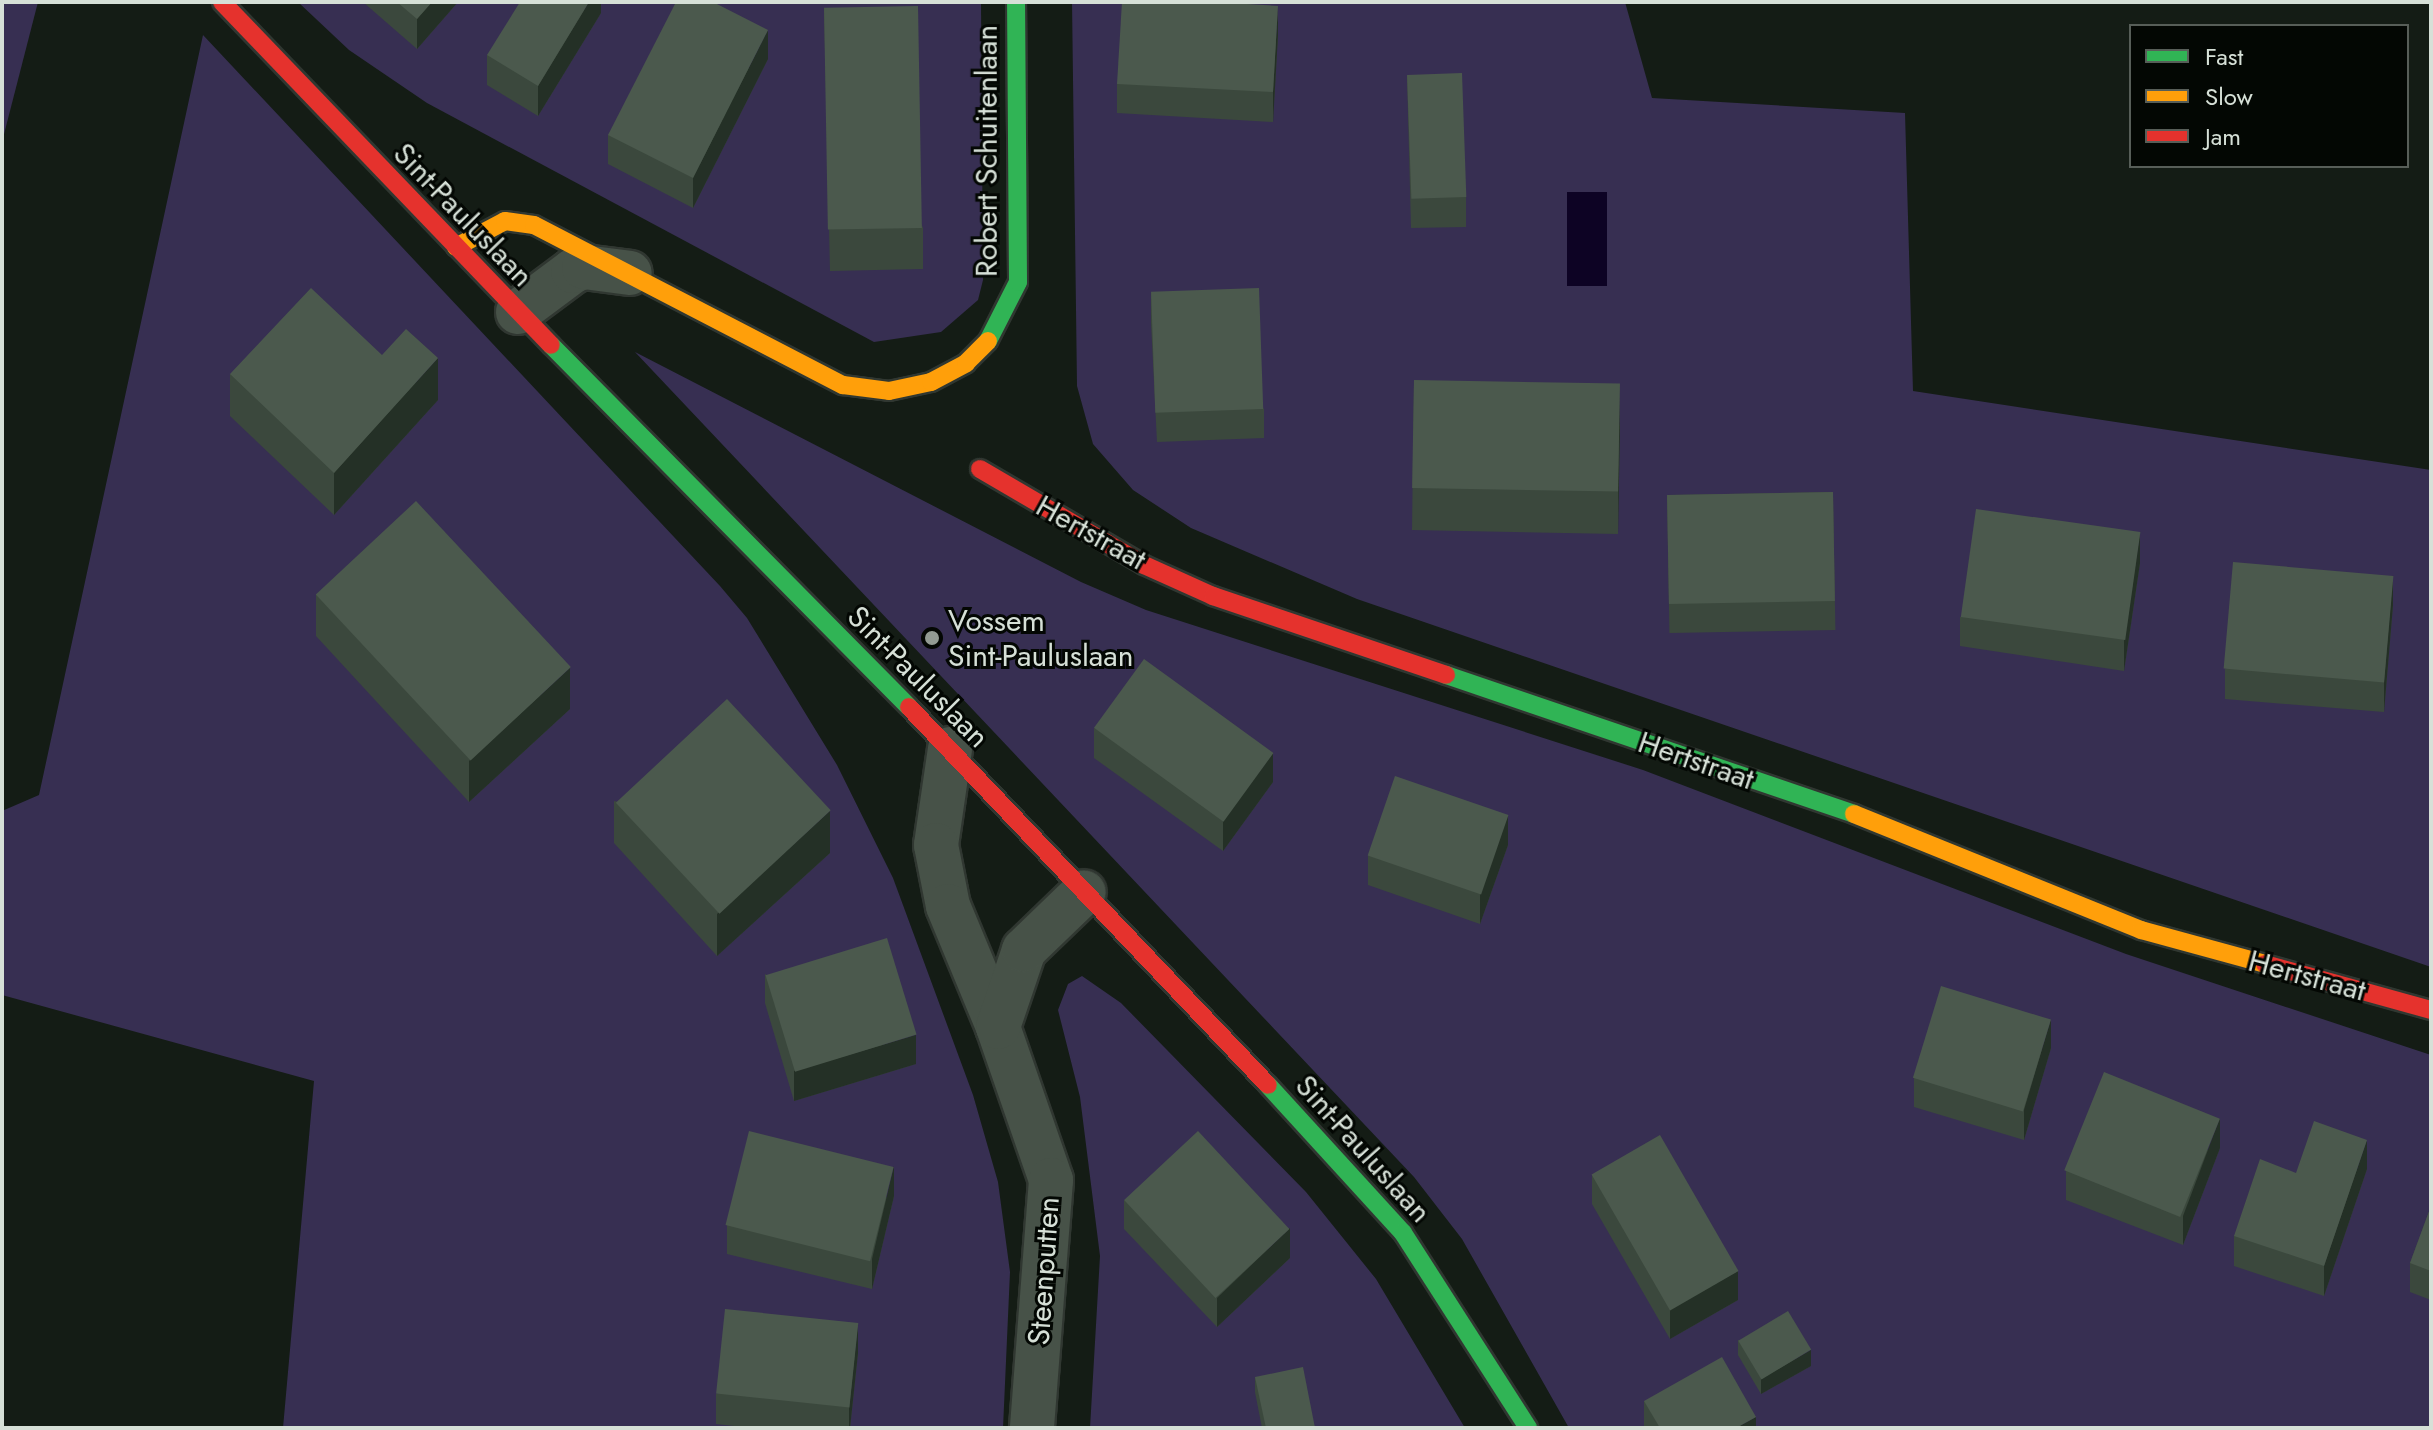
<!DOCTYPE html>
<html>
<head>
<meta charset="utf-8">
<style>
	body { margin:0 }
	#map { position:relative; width:2433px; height:1430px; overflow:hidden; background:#141c15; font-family:Jost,sans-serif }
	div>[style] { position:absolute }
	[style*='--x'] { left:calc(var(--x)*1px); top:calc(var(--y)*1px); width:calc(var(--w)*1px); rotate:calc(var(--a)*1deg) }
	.green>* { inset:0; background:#372f52 }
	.water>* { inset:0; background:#0d0324; transform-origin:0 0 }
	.roads { filter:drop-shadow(2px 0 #303731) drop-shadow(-2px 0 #303731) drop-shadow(0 2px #303731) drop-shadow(0 -2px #303731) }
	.street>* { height:44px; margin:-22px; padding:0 22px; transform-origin:22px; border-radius:22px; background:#475248 }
	.fast>* { height:18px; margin:-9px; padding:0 9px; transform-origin:9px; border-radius:9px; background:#30b455 }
	.slow>* { height:18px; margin:-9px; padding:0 9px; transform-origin:9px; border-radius:9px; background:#ff9f0a }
	.jam>* { height:18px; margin:-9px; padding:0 9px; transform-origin:9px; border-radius:9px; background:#e5322d }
	.wall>* { inset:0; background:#3b483d; transform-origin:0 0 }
	.shaded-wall>* { inset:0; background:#243026 }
	.building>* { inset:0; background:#4b594d; transform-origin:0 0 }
	.dots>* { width:22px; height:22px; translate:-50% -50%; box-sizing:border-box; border:4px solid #030703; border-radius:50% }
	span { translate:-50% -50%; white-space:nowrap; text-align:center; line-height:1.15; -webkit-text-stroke:6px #030703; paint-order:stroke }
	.street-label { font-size:30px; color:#d6e0d7 }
	.poi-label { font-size:30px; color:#d6e0d7 }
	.left { translate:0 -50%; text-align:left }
	.frame { position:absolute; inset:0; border:4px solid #d6e0d7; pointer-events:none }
	.legend { position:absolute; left:2129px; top:24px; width:280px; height:144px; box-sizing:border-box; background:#030703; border:2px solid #575e58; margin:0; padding:10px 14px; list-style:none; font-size:24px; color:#d6e0d7 }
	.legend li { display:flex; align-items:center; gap:16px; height:40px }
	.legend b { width:40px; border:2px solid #575e58 }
</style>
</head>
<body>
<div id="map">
	<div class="green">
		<div style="clip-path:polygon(2px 2px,38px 2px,2px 142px)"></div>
		<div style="clip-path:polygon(298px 2px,981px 2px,983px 280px,978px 300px,941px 332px,874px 342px,427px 103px,349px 50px)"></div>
		<div style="clip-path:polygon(1072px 2px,1625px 2px,1652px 98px,1905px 113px,1913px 391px,2431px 470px,2431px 967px,1357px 599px,1191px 528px,1133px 490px,1093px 444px,1077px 386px)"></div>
		<div style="clip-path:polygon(203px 35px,720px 586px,747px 618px,837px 765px,893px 878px,973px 1095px,998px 1182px,1010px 1272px,1003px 1428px,283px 1428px,314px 1081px,2px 995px,2px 811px,39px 795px)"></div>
		<div style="clip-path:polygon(635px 352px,1081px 582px,1146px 610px,1643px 770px,2126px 954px,2431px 1055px,2431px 1428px,1569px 1428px,1462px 1239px,1414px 1177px)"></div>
		<div style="clip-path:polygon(1082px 976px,1121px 1003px,1306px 1192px,1376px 1279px,1465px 1428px,1090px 1428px,1100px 1256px,1080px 1097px,1058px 1010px,1068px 984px)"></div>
	</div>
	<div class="water">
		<div style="left:1567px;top:192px;width:40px;height:94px"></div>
	</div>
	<div class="roads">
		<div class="street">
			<div style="--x:518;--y:312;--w:69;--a:-36.7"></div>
			<div style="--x:573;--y:271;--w:12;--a:-20"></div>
			<div style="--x:584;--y:267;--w:46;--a:7.4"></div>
			<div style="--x:950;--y:749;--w:97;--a:98.3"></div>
			<div style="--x:936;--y:845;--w:62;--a:78.9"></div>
			<div style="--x:948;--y:906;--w:131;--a:67.5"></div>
			<div style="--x:998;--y:1027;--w:162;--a:70.9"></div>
			<div style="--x:1051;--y:1180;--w:249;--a:94.4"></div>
			<div style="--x:998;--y:1027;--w:81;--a:-71.3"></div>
			<div style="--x:1024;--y:950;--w:83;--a:-44"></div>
		</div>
		<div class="fast">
			<div style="--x:988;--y:341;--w:66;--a:-63"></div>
			<div style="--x:1018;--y:282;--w:280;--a:-90.4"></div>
			<div style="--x:551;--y:345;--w:509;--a:45.32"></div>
			<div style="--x:1446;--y:675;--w:431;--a:18.8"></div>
			<div style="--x:1268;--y:1085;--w:200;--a:47.6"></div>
			<div style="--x:1403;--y:1233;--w:232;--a:57.3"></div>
		</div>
		<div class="slow">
			<div style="--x:456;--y:247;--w:55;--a:-28"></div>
			<div style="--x:505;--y:221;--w:29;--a:8"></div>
			<div style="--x:534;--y:225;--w:348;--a:27.4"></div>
			<div style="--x:843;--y:385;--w:46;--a:7.4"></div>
			<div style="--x:889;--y:391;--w:43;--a:-12.1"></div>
			<div style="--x:931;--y:382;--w:40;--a:-28"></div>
			<div style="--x:966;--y:363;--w:31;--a:-45"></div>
			<div style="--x:1854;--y:814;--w:310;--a:22"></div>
			<div style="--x:2141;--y:930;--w:129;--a:15.3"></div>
		</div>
		<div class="jam">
			<div style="--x:222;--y:2;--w:475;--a:46.2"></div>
			<div style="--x:980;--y:469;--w:190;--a:30.3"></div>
			<div style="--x:1144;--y:565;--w:76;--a:24.2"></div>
			<div style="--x:1213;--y:596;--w:246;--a:18.7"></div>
			<div style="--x:909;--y:707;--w:521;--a:46.48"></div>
			<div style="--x:2265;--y:964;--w:172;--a:15.5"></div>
		</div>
	</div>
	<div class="wall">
		<div style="clip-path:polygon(363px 2px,458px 2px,417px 49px)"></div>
		<div style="clip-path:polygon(601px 2px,601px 13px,538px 116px,487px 85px,487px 55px)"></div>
		<div style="clip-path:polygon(824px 8px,923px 228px,923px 269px,830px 271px)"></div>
		<div style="clip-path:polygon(1278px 35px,1273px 122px,1117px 113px,1117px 84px)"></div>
		<div style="clip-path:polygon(768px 59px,693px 208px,608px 164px,608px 135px)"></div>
		<div style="clip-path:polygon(1407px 75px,1466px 197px,1466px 227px,1411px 228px)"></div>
		<div style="clip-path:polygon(1151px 293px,1264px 409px,1264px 438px,1157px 442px,1151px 323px)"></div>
		<div style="clip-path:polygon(382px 355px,438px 400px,334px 515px,230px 416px,230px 374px)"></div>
		<div style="clip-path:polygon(1414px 380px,1620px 425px,1618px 534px,1412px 530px)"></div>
		<div style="left:1833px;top:492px;width:138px;height:166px;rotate:89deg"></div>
		<div style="clip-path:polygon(2140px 563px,2124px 671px,1960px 646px,1960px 617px)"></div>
		<div style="clip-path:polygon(316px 594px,570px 709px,469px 802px,316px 636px)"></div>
		<div style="clip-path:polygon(2393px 605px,2384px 712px,2225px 699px,2225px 669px)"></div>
		<div style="clip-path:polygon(1094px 728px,1273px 782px,1223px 851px,1094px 758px)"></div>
		<div style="clip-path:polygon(614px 801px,830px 853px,717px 956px,614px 843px)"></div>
		<div style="clip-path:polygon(1508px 845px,1480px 924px,1368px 885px,1368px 856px)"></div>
		<div style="clip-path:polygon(765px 974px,916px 1064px,794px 1101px,765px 1003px)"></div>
		<div style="clip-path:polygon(2051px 1048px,2024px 1140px,1914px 1107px,1914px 1078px)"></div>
		<div style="clip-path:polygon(2220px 1148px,2183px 1245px,2066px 1200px,2066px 1171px)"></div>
		<div style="clip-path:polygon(2367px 1169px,2324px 1296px,2234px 1266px,2234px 1236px,2296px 1173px)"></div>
		<div style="clip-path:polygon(1592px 1175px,1738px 1300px,1670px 1339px,1592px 1204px)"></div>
		<div style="clip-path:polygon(894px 1196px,872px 1289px,727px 1254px,727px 1225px)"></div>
		<div style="clip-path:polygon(1124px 1200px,1290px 1258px,1217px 1327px,1124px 1229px)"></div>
		<div style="clip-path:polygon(2431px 1206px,2431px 1300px,2410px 1292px,2410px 1263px)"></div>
		<div style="clip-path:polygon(1738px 1340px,1811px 1366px,1761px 1394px,1738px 1355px)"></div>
		<div style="clip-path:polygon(858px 1353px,850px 1428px,752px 1428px,716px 1424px,716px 1394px)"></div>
		<div style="clip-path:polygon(1255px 1377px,1315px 1428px,1262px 1428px,1255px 1392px)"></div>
		<div style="clip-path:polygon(1644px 1401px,1756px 1428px,1644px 1428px)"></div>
	</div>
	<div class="shaded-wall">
		<div style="clip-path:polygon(432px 2px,458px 2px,417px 49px,417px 19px)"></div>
		<div style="clip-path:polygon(589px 2px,601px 2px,601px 13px,538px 116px,538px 86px)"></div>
		<div style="clip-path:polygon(1278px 6px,1278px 35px,1273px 122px,1273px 92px)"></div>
		<div style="clip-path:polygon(768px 30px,768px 59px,693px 208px,693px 178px)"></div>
		<div style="clip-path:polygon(438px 358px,438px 400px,334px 515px,334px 473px)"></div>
		<div style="clip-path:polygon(1620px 383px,1620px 425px,1618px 534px,1618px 492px)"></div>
		<div style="clip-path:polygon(2140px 533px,2140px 563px,2124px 671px,2124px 641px)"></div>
		<div style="clip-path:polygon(2393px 575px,2393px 605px,2384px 712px,2384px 682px)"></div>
		<div style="clip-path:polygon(570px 668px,570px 709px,469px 802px,469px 761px)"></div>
		<div style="clip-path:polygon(1273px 753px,1273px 782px,1223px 851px,1223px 821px)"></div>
		<div style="clip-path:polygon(830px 811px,830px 853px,717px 956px,717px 914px)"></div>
		<div style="clip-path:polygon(1508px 815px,1508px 845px,1480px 924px,1480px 895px)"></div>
		<div style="clip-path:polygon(2051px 1019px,2051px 1048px,2024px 1140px,2024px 1110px)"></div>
		<div style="clip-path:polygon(916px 1035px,916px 1064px,794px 1101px,794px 1071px)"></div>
		<div style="clip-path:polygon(2220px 1118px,2220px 1148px,2183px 1245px,2183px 1216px)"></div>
		<div style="clip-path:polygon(2367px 1140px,2367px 1169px,2324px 1296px,2324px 1266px)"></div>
		<div style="clip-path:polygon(894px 1166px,894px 1196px,872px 1289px,872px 1259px)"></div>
		<div style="clip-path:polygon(1290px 1228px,1290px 1258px,1217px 1327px,1217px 1298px)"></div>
		<div style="clip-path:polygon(1738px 1271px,1738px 1300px,1670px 1339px,1670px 1309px)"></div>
		<div style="clip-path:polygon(858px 1324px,858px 1353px,850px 1428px,849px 1428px,849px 1409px)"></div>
		<div style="clip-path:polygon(1811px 1350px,1811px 1366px,1761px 1394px,1761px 1379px)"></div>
		<div style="clip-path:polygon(1756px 1417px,1756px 1428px,1736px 1428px)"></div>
	</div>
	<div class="building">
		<div style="clip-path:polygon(397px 2px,432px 2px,417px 19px)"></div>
		<div style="clip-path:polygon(520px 2px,589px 2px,538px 86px,487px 55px)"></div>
		<div style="clip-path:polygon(676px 2px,713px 2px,768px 30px,693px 178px,608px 135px)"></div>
		<div style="clip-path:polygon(1122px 2px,1215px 2px,1278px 6px,1273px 92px,1117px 84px)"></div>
		<div style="left:918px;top:6px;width:222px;height:94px;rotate:89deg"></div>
		<div style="left:1462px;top:73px;width:124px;height:55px;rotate:88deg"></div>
		<div style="clip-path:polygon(311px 288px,382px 355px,406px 329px,438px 358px,334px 473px,230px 374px)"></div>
		<div style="left:1259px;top:288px;width:121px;height:108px;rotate:88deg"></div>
		<div style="left:1414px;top:380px;width:206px;height:108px;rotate:1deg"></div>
		<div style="left:1833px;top:492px;width:109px;height:166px;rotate:89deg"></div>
		<div style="left:416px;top:501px;width:227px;height:137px;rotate:47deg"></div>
		<div style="left:1976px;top:509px;width:166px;height:109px;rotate:8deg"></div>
		<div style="left:2233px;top:562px;width:161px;height:107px;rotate:5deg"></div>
		<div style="left:1144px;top:659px;width:160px;height:85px;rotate:36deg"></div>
		<div style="left:727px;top:699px;width:152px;height:152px;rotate:47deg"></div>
		<div style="left:1395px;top:776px;width:120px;height:84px;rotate:19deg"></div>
		<div style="left:887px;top:938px;width:101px;height:127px;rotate:73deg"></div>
		<div style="left:1941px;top:986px;width:115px;height:96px;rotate:17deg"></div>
		<div style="left:2104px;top:1072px;width:125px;height:106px;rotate:22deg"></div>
		<div style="clip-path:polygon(2314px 1121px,2367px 1140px,2324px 1266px,2234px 1236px,2260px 1159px,2296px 1173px)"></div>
		<div style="left:749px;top:1131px;width:149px;height:97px;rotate:14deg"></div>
		<div style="left:1198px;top:1131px;width:134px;height:101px;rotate:47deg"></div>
		<div style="left:1660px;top:1135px;width:157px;height:79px;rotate:60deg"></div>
		<div style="clip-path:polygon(2431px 1206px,2431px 1271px,2410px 1263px)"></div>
		<div style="left:725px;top:1309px;width:134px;height:85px;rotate:6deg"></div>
		<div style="left:1788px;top:1311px;width:45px;height:58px;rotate:59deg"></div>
		<div style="clip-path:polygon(1722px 1357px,1756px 1417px,1736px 1428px,1660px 1428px,1644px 1401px)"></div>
		<div style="clip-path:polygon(1303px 1367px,1315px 1428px,1266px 1428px,1255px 1377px)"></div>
	</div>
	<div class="dots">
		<div style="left:932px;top:638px;background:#929b93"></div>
	</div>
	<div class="street-label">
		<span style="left:987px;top:151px;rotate:-90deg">Robert Schuitenlaan</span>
		<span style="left:463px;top:215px;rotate:46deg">Sint-Pauluslaan</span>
		<span style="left:1091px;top:533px;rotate:29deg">Hertstraat</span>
		<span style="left:918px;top:677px;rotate:45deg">Sint-Pauluslaan</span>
		<span style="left:1696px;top:761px;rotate:19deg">Hertstraat</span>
		<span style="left:2307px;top:976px;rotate:15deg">Hertstraat</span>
		<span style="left:1363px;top:1149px;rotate:48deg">Sint-Pauluslaan</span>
		<span style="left:1044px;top:1271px;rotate:-86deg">Steenputten</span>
	</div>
	<div class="poi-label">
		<span class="left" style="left:948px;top:638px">Vossem<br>Sint-Pauluslaan</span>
	</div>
	<div class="frame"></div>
	<ul class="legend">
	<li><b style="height:10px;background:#30b455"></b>Fast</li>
	<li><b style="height:10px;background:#ff9f0a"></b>Slow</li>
	<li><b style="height:10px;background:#e5322d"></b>Jam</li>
	</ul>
</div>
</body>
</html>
